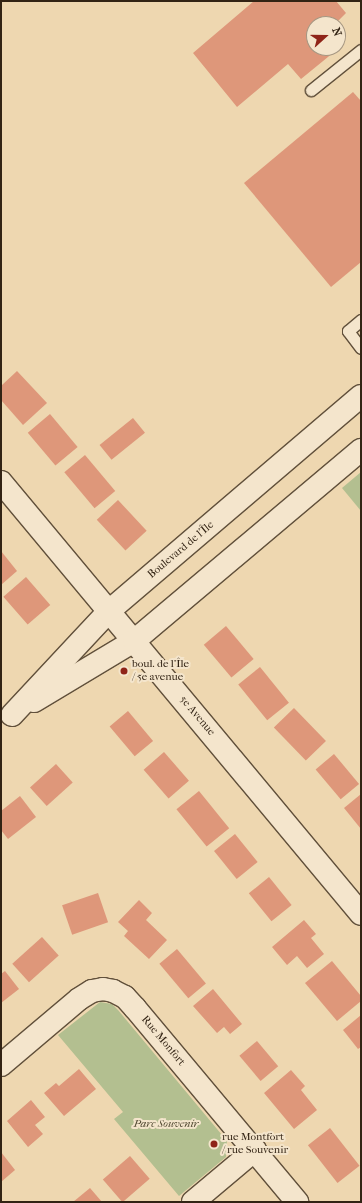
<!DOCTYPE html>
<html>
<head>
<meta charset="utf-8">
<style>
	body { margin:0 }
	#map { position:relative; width:362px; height:1203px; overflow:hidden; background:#eed7b0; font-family:"IM FELL French Canon",serif }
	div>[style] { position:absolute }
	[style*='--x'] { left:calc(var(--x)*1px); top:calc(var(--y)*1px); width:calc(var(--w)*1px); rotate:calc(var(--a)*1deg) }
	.green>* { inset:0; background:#b3bf90 }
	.building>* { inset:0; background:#de977a; transform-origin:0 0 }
	.roads { filter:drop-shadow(1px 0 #61503b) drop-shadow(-1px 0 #61503b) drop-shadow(0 1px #61503b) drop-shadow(0 -1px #61503b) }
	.lane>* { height:11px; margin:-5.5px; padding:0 5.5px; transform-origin:5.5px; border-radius:5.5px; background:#f4e5cc }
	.street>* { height:22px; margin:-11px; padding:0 11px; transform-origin:11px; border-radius:11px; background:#f4e5cc }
	.secondary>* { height:22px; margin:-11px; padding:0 11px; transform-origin:11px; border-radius:11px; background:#f4e5cc }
	.dots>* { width:11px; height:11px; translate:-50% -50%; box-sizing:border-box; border:2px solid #f4e5cc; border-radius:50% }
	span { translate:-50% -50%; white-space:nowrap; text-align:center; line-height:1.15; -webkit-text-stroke:4px #f4e5cc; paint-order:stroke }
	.street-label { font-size:11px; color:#322314 }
	.poi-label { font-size:11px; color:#322314 }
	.left { translate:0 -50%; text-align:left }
	.park-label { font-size:11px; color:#524a33; font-style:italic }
	.frame { position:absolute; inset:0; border:2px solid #322314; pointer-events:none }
	.north { position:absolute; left:306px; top:16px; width:40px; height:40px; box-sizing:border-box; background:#f4e5cc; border:1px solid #a69782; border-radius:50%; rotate:69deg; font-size:11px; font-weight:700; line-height:16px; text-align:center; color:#322314 }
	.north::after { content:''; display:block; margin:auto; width:14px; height:18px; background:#8f2418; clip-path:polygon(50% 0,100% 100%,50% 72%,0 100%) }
</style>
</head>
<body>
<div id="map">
	<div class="green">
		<div style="clip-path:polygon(361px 472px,361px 511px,342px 488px)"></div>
		<div style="clip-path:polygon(100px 1002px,112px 1004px,118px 1010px,227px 1141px,226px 1157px,179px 1196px,114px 1119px,123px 1112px,58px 1035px)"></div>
	</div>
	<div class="building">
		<div style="clip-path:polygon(254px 1px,336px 1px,346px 13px,335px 24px,314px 24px,314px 48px,339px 48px,301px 79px,288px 64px,237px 107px,193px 53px)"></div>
		<div style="clip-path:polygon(353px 92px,361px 101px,361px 262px,331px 287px,244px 183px)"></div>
		<div style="clip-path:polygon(17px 371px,47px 403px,23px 425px,1px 400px,1px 386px)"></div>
		<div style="left:50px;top:414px;width:43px;height:29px;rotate:50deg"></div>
		<div style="left:133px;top:418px;width:19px;height:43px;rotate:51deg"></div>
		<div style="left:85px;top:455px;width:47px;height:27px;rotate:50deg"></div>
		<div style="left:118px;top:500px;width:42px;height:29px;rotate:47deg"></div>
		<div style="clip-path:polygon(1px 551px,17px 571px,1px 585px)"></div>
		<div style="left:26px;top:577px;width:37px;height:30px;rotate:49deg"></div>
		<div style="left:226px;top:626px;width:43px;height:29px;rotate:50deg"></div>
		<div style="left:260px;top:667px;width:46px;height:28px;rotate:51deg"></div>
		<div style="left:294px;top:708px;width:46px;height:28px;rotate:46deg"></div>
		<div style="left:128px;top:711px;width:39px;height:24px;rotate:50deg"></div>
		<div style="left:164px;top:752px;width:38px;height:27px;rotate:49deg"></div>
		<div style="left:334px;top:754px;width:39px;height:24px;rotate:50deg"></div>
		<div style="left:56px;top:764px;width:25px;height:35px;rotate:48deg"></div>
		<div style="left:199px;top:791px;width:48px;height:29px;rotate:51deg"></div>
		<div style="clip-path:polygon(361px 794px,361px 829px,344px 808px)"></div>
		<div style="clip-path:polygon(20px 796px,36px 817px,8px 839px,1px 830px,1px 811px)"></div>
		<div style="left:235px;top:834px;width:36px;height:27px;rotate:51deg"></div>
		<div style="left:269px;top:877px;width:36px;height:26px;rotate:51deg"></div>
		<div style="left:98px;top:893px;width:31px;height:38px;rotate:71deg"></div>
		<div style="clip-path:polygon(139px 900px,152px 913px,146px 920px,167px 940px,149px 959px,124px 936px,128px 931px,118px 922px)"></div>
		<div style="clip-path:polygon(304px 920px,316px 934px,311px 938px,324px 954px,307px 968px,297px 956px,287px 965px,272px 947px)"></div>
		<div style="left:42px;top:937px;width:25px;height:40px;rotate:48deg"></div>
		<div style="left:177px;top:949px;width:45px;height:23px;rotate:50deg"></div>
		<div style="clip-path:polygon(332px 961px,361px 996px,361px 1001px,337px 1021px,305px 983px)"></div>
		<div style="clip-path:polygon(5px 971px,19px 989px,1px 1003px,1px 974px)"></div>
		<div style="clip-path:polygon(213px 989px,242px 1024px,230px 1034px,224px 1027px,217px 1033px,193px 1006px)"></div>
		<div style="clip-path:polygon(361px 1015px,361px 1047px,358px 1049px,343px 1030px)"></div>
		<div style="left:257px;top:1041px;width:33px;height:23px;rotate:50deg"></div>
		<div style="clip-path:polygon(79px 1069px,96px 1089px,64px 1116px,44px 1093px,56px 1083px,59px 1086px)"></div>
		<div style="clip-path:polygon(291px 1070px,305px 1086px,301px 1090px,317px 1110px,294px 1129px,264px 1093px)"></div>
		<div style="clip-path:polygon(31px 1100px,45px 1117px,35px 1125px,43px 1134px,28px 1147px,7px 1121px)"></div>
		<div style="left:330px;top:1128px;width:48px;height:28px;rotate:52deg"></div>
		<div style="clip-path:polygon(1px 1152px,15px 1170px,1px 1182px)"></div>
		<div style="left:130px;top:1156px;width:30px;height:36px;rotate:49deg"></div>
		<div style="clip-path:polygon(90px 1188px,102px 1202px,73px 1202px)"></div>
	</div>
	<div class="roads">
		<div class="lane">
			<div style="--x:311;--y:90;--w:64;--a:-38.7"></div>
			<div style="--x:361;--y:320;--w:17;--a:140"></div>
			<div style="--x:348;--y:331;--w:21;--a:53"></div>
		</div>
		<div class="street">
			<div style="--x:1;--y:1065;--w:102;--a:-40.2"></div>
			<div style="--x:79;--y:999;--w:15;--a:-32"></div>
			<div style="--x:92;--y:991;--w:11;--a:-10"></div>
			<div style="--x:103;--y:989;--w:10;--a:11"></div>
			<div style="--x:113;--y:991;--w:13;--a:27"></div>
			<div style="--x:125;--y:997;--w:15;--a:48"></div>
			<div style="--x:135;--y:1008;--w:253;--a:50.1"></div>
			<div style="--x:193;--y:1202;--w:81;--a:-40"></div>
		</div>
		<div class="secondary">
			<div style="--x:1;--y:482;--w:562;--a:50.19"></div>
			<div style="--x:34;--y:701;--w:117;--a:-31"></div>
			<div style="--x:134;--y:641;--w:297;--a:-40.1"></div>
			<div style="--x:12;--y:715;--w:142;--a:-47"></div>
			<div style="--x:109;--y:611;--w:331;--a:-40.5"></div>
		</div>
	</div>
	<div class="dots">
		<div style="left:124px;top:671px;background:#8f2418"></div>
		<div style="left:214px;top:1144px;background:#8f2418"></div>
	</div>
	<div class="street-label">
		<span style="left:181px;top:550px;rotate:-40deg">Boulevard de l'Île</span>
		<span style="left:197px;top:716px;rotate:50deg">5e Avenue</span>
		<span style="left:163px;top:1041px;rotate:50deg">Rue Monfort</span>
	</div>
	<div class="poi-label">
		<span class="left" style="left:132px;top:671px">boul. de l'Île<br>/ 5e avenue</span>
		<span class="left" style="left:222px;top:1144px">rue Montfort<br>/ rue Souvenir</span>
	</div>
	<div class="park-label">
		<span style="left:166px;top:1124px">Parc Souvenir</span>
	</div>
	<div class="frame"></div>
	<div class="north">N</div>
</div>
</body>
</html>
